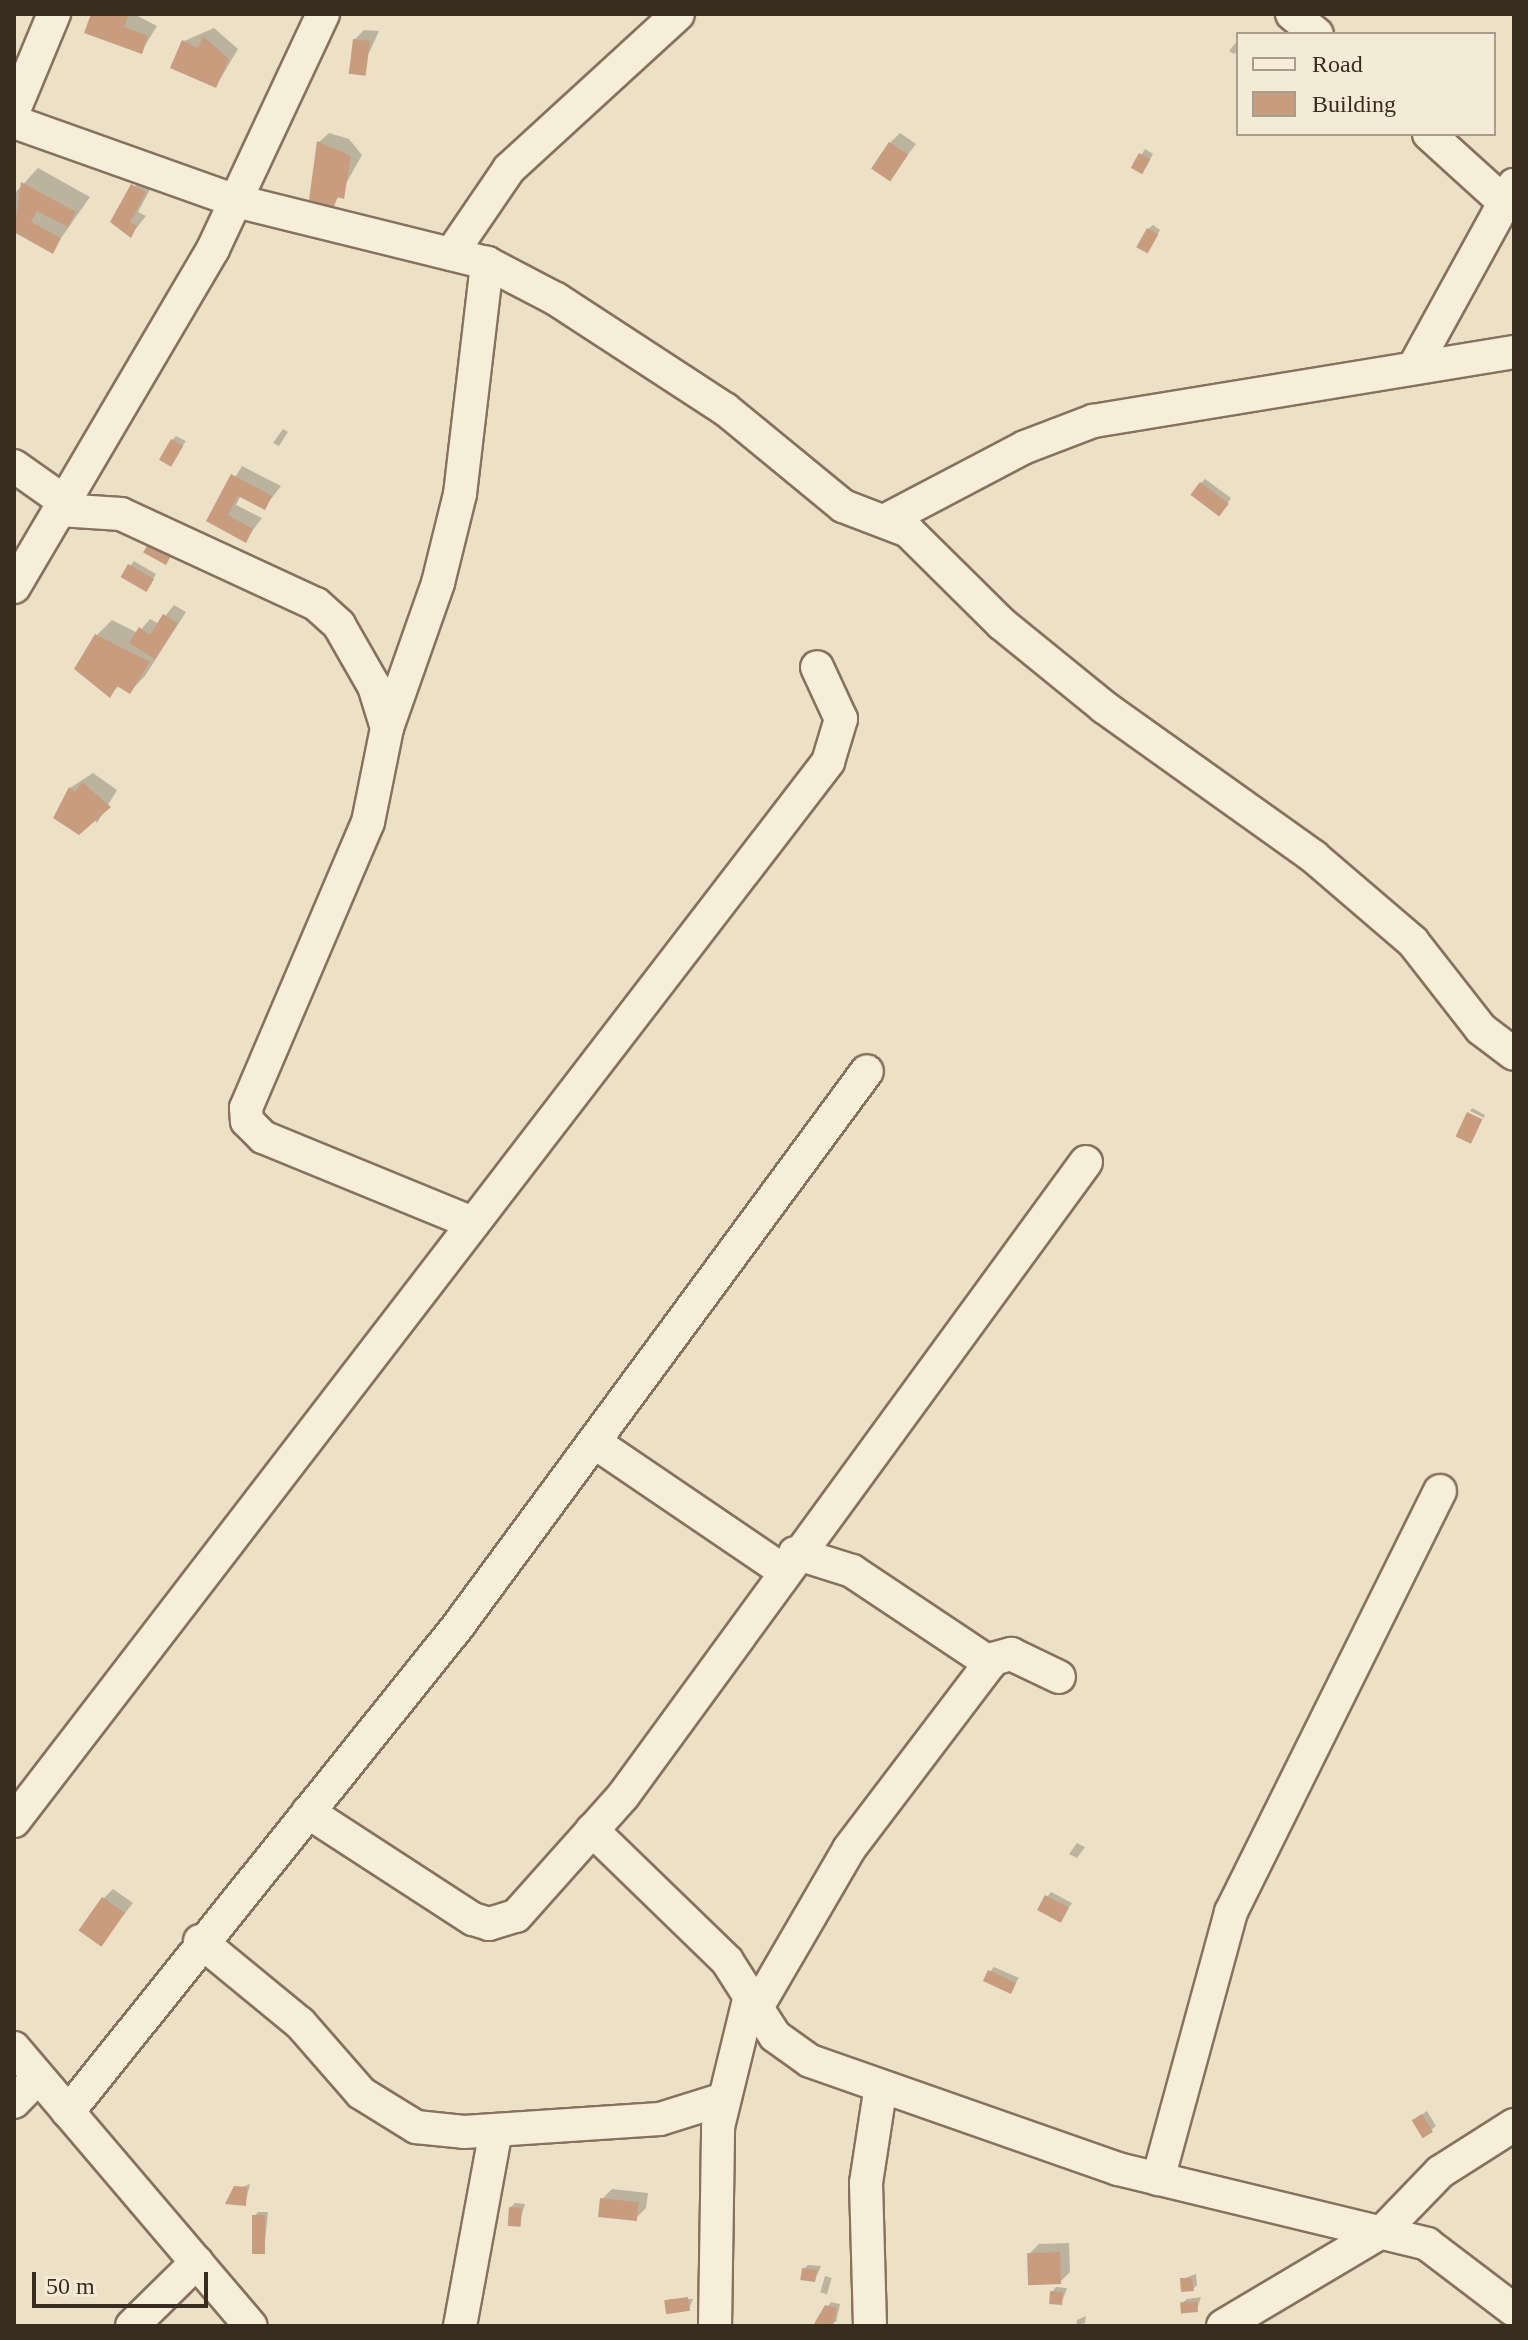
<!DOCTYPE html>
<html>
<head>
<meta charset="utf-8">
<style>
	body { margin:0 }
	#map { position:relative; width:1528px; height:2340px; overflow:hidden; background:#ece0c7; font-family:"Times New Roman",serif }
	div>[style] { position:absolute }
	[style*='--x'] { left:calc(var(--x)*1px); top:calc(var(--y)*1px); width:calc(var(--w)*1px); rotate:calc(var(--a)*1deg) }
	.shadow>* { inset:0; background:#0003; transform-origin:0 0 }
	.building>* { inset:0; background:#c89c7f; transform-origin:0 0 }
	.roads { filter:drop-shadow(2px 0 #87725d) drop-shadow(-2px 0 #87725d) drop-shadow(0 2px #87725d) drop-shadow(0 -2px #87725d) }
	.minor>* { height:32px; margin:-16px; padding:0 16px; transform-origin:16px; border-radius:16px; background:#f7eeda }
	span { translate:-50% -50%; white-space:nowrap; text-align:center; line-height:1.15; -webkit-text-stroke:7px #f4ebd6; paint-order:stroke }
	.frame { position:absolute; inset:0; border:16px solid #382b20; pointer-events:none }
	.legend { position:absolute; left:1236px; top:32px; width:260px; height:104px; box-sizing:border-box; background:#f4ebd6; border:2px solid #a99e8d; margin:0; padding:10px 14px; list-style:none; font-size:24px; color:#382b20 }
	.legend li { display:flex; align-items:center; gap:16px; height:40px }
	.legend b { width:40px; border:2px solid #a99e8d }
	.scale { position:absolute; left:32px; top:2272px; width:176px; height:36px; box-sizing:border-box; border:4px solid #382b20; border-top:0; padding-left:10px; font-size:24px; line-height:28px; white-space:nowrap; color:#382b20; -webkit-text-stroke:6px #f4ebd6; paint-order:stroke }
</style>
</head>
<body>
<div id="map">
	<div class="shadow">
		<div style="clip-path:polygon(93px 14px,134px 14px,157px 26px,141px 52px)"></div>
		<div style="clip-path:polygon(214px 28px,238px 49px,216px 86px,184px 41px)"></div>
		<div style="clip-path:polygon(364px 30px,379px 31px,359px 75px,354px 40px)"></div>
		<div style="clip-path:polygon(1238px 40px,1238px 50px,1234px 54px,1229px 51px)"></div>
		<div style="clip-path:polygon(329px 133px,349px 139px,362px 155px,334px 205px,319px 142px)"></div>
		<div style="clip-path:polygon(900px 133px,916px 144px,889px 179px,890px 143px)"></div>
		<div style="clip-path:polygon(1145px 149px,1153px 154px,1145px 168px,1133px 168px)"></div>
		<div style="clip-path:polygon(38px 168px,90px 197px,52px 251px,14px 230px,14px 194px)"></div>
		<div style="clip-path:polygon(142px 176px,154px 182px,138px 212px,146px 216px,131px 235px,113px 221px)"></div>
		<div style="clip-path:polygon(1153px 225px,1160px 230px,1151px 246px,1148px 229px)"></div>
		<div style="clip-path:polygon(283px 429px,288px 432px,279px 446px,273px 443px)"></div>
		<div style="clip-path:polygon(176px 436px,186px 441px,171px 464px,172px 440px)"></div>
		<div style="clip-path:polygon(242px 466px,281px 486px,264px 508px,241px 495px,236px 505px,262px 518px,245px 541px,208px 521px)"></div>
		<div style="clip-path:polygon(1205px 479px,1231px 498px,1223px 510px,1201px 483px)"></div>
		<div style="clip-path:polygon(134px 561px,156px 574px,150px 585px,130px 566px)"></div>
		<div style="clip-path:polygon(174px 605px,186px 612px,145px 676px,130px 691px,120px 685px,109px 695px,97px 635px,112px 620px,138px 633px,150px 619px,159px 624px)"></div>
		<div style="clip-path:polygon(93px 773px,117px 790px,97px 823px,70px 788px)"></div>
		<div style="clip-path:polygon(1472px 1108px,1485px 1115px,1484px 1118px,1470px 1111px)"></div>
		<div style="clip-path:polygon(1077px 1843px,1085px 1847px,1077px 1858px,1069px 1854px)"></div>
		<div style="clip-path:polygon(113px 1889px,133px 1903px,101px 1944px,103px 1899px)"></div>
		<div style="clip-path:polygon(1051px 1892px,1072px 1903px,1060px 1920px,1047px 1897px)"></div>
		<div style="clip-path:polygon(994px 1967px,1019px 1978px,1010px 1991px,990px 1972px)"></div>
		<div style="clip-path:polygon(1427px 2111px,1436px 2126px,1431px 2130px,1414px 2120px)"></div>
		<div style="clip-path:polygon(250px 2184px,245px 2204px,227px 2202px,232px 2191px)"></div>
		<div style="clip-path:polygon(612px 2189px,648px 2193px,646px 2208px,636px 2218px,602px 2199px)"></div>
		<div style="clip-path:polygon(515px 2203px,525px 2204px,519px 2224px,510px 2208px)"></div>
		<div style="clip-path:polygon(258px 2212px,268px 2212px,264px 2252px,254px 2216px)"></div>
		<div style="clip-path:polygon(1069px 2243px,1070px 2272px,1060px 2282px,1029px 2254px,1039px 2244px)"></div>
		<div style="clip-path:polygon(808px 2265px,821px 2266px,815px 2280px,804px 2269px)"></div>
		<div style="clip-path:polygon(1196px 2274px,1197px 2285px,1193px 2289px,1182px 2279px)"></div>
		<div style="left:825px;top:2276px;width:7px;height:17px;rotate:16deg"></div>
		<div style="clip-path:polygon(1056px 2287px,1067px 2288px,1061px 2304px,1052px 2292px)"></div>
		<div style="clip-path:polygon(1201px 2297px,1197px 2310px,1182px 2303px,1187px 2299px)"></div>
		<div style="clip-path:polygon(693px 2299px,689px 2309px,667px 2302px,669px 2299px)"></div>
		<div style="clip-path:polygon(831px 2302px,840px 2304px,836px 2322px,817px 2322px)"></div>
		<div style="clip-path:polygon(1086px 2316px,1085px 2323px,1076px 2326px,1077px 2320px)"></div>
	</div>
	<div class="building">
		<div style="clip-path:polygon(91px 14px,129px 14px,124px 27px,148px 36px,142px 54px,84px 33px)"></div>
		<div style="clip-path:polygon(203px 36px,229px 59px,216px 88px,170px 68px,182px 40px,198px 48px)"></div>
		<div style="left:353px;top:39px;width:17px;height:35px;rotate:7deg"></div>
		<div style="clip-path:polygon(317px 141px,351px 156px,344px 199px,337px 197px,334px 207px,309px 200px)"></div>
		<div style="left:889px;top:142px;width:23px;height:32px;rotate:34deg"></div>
		<div style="left:1139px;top:153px;width:13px;height:17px;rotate:29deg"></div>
		<div style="clip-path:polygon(21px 182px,76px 212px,68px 227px,37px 211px,31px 222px,61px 238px,53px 254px,14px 232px)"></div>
		<div style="clip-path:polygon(131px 184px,146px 192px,130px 222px,137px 226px,131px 238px,110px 222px)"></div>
		<div style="left:1147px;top:228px;width:13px;height:22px;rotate:29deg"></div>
		<div style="left:171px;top:439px;width:14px;height:24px;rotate:30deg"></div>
		<div style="clip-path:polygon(231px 474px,272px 496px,265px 510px,238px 496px,228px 515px,253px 529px,246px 543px,206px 521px)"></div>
		<div style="left:1200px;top:482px;width:36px;height:16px;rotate:37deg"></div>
		<div style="left:149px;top:542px;width:26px;height:12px;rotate:29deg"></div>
		<div style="left:128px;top:564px;width:30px;height:15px;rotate:30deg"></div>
		<div style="clip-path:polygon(163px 614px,178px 623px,155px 659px,129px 643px,139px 627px,150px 635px)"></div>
		<div style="clip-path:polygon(95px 634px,150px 662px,130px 694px,117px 686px,110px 698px,74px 669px)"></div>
		<div style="clip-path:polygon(82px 782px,111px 807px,79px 835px,53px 818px,69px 787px,75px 792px)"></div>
		<div style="left:1467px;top:1112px;width:17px;height:27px;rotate:25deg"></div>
		<div style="left:1045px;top:1895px;width:27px;height:17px;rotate:28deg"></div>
		<div style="left:102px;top:1897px;width:28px;height:41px;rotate:35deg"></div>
		<div style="left:988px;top:1970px;width:31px;height:12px;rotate:25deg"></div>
		<div style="left:1422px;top:2114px;width:21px;height:12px;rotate:59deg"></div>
		<div style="clip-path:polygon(234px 2186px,247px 2187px,246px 2206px,225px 2204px)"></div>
		<div style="left:600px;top:2198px;width:39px;height:19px;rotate:6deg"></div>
		<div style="left:509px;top:2207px;width:13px;height:19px;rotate:4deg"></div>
		<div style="left:252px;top:2215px;width:13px;height:39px"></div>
		<div style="left:1060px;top:2252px;width:32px;height:33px;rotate:88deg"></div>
		<div style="left:802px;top:2268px;width:15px;height:12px;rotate:8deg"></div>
		<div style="clip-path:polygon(1180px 2278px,1192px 2278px,1194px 2291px,1181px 2292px)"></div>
		<div style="left:1050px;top:2291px;width:13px;height:13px;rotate:4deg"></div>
		<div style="left:688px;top:2297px;width:14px;height:24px;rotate:82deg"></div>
		<div style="left:1197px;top:2301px;width:11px;height:17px;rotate:85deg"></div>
		<div style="clip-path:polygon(825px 2305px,837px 2308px,833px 2326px,814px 2324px)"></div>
	</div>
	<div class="roads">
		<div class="minor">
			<div style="--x:1292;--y:14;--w:32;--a:39"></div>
			<div style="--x:14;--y:110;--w:104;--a:-67.4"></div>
			<div style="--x:14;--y:122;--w:236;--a:19.6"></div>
			<div style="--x:236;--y:201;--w:259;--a:13.9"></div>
			<div style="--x:487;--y:263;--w:78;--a:27.6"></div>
			<div style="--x:556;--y:299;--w:202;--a:33.1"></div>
			<div style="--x:725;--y:409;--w:153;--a:39.4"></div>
			<div style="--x:843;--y:506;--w:70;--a:21"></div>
			<div style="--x:908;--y:531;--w:132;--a:44.7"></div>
			<div style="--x:1002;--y:624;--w:132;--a:39.1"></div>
			<div style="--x:1104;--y:707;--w:258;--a:35.5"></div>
			<div style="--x:1314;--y:857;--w:130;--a:40.6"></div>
			<div style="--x:1413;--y:942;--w:110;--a:52"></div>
			<div style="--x:1481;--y:1029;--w:41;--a:37.1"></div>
			<div style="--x:1429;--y:134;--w:101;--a:42.2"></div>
			<div style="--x:451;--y:254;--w:103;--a:-55.7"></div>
			<div style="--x:509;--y:169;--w:229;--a:-42.5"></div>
			<div style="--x:1414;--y:367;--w:208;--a:-61.2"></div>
			<div style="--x:14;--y:466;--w:62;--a:35.2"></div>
			<div style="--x:60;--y:510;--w:61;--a:3.8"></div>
			<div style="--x:121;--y:514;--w:215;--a:24.8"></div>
			<div style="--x:316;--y:604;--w:31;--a:42"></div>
			<div style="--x:339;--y:625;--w:70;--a:60.2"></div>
			<div style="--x:374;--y:686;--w:44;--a:72.8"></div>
			<div style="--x:387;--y:728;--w:96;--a:101.4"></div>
			<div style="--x:368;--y:822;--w:311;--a:113.1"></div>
			<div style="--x:246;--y:1108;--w:13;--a:86"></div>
			<div style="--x:247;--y:1121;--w:23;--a:45"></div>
			<div style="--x:263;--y:1137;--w:227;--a:22.3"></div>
			<div style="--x:888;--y:519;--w:155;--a:-27.7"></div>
			<div style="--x:1025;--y:447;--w:73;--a:-20.9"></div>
			<div style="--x:1093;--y:421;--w:427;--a:-9.3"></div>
			<div style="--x:14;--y:587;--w:392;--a:-59.5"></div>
			<div style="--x:213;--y:249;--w:259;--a:-64.9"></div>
			<div style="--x:387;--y:728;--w:154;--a:-70.6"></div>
			<div style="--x:438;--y:583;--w:92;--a:-76.1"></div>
			<div style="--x:460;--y:494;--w:233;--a:-83.3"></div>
			<div style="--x:597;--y:1444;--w:226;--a:34.2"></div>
			<div style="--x:795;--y:1553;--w:60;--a:17.5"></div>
			<div style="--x:852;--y:1571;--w:166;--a:33.7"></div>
			<div style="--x:308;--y:1812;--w:197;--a:33"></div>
			<div style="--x:473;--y:1919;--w:17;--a:17"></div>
			<div style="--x:489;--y:1924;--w:28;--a:-17"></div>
			<div style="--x:516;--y:1916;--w:161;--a:-48.3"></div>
			<div style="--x:623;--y:1796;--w:785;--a:-53.86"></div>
			<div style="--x:14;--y:1821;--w:1336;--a:-52.45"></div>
			<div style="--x:828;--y:762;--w:45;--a:-73.2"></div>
			<div style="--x:841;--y:719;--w:57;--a:-114.8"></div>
			<div style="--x:592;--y:1830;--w:188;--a:44.1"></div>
			<div style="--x:727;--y:1961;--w:89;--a:57.4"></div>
			<div style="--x:775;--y:2036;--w:43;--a:35.5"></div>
			<div style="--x:810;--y:2061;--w:326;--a:19.3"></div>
			<div style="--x:1118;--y:2169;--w:318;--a:13.6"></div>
			<div style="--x:1427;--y:2244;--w:109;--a:37.2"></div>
			<div style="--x:200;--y:1941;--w:129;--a:39.4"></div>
			<div style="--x:300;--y:2023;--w:93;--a:48.9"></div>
			<div style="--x:361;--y:2093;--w:65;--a:31.7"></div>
			<div style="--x:416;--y:2127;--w:48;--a:5.9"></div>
			<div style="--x:464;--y:2132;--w:196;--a:-3.8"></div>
			<div style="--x:660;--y:2119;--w:67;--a:-17.4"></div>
			<div style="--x:756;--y:2009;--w:185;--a:-59.8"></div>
			<div style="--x:849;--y:1849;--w:238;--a:-52.8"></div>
			<div style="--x:993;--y:1659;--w:19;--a:-16"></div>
			<div style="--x:1011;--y:1654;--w:53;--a:25.6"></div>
			<div style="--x:14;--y:2048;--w:365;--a:49.6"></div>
			<div style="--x:14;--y:2102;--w:32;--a:-46"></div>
			<div style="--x:68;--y:2112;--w:623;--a:-51.25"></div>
			<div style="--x:458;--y:1626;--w:689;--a:-53.61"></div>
			<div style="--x:1158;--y:2179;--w:277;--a:-74.7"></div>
			<div style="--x:1231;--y:1912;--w:470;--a:-63.6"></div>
			<div style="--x:132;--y:2326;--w:91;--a:-44.6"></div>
			<div style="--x:460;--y:2326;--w:199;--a:-79.6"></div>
			<div style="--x:715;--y:2326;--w:199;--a:-89.1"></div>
			<div style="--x:718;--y:2127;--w:135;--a:-76.3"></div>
			<div style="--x:870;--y:2326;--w:143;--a:-91.6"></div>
			<div style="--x:866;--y:2183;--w:93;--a:-81.3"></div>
			<div style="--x:1223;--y:2326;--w:186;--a:-30.7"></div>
			<div style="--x:1383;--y:2231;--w:82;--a:-46"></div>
			<div style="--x:1440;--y:2172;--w:88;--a:-32.4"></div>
		</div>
	</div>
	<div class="frame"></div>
	<ul class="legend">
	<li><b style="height:10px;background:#f7eeda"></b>Road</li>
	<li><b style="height:22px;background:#c89c7f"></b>Building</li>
	</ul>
	<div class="scale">50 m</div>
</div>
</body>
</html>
